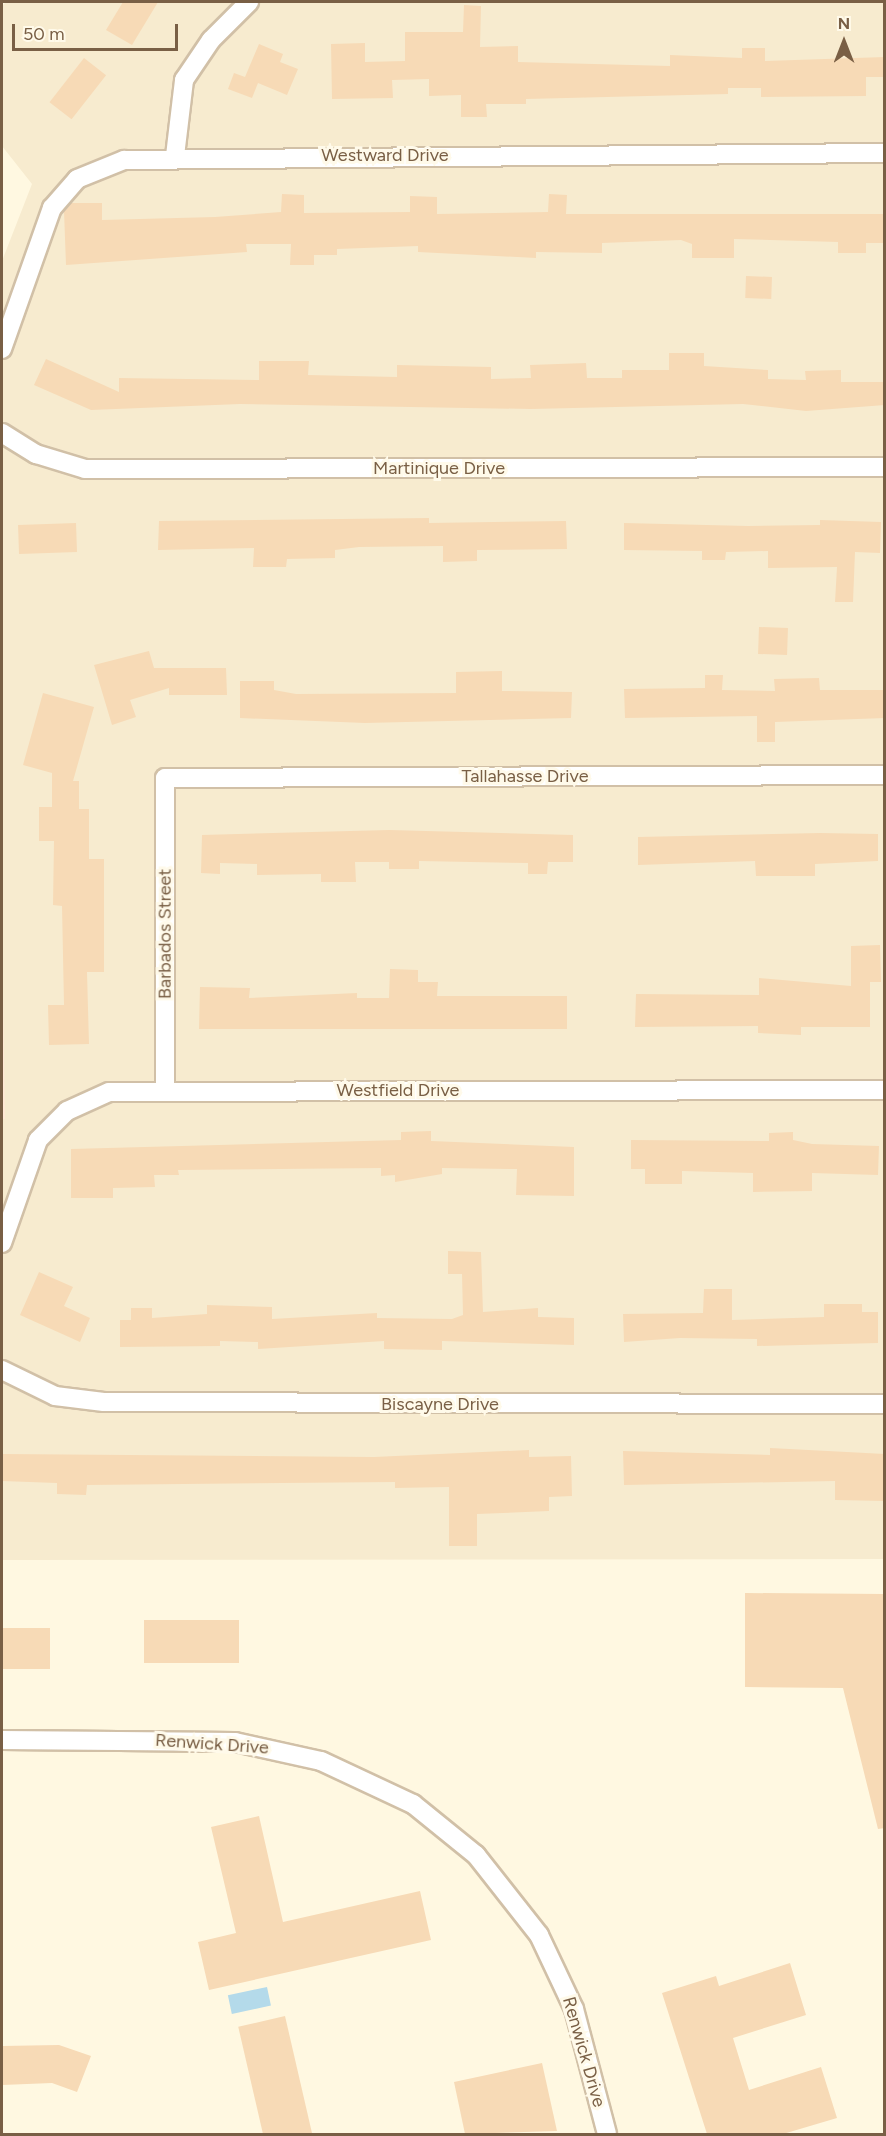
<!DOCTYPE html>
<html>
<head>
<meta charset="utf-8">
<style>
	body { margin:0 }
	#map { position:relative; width:886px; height:2136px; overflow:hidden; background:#fff8e1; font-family:Figtree,sans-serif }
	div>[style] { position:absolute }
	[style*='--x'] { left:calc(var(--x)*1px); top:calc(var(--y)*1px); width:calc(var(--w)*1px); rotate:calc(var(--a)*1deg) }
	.residential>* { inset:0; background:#f7ebcf }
	.commercial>* { inset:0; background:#ffe8d5 }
	.water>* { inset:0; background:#b4daea; transform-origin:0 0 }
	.building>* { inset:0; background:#f7dab6; transform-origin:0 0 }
	.roads { filter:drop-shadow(2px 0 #d1c0a7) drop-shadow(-2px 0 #d1c0a7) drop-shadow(0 2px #d1c0a7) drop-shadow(0 -2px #d1c0a7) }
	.street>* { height:18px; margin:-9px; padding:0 9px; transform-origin:9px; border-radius:9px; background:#fff }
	span { translate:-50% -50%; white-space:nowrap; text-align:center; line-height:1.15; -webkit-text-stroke:6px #fffaea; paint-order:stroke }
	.street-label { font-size:18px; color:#795f45 }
	.frame { position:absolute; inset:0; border:3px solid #795f45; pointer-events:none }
	.north { position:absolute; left:814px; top:12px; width:60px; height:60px; -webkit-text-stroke:4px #fffaea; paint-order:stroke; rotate:0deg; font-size:16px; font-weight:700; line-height:24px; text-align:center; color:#795f45 }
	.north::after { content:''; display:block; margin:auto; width:21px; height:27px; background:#795f45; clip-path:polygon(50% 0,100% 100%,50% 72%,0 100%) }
	.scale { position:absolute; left:12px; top:24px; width:166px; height:27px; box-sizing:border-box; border:3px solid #795f45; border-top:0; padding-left:8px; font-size:18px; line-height:21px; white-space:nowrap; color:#795f45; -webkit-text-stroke:4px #fffaea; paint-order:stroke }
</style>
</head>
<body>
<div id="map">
	<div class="residential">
		<div style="clip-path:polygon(6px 2px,884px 2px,884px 1559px,2px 1560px,2px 261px,32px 184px,2px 146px,2px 6px)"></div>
	</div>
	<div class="commercial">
		<div style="clip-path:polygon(2px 932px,5px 1119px,2px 1119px)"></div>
	</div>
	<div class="water">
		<div style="left:267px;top:1987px;width:19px;height:40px;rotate:78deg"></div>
	</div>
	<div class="building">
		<div style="clip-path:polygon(123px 2px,158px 2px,132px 45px,106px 30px)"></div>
		<div style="clip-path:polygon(464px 5px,481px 6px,480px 47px,518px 46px,518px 62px,670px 66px,670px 55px,742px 58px,742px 48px,765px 48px,765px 61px,885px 57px,885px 77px,866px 77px,866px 96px,761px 97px,761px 88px,728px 88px,728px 94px,526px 99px,526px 104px,486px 104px,487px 117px,461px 117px,461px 95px,429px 96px,429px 79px,392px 80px,393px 98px,332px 99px,331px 44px,365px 43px,365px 62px,405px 61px,405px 32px,463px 32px)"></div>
		<div style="clip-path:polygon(259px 44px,283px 54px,280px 62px,298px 69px,287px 95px,258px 83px,252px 98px,228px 89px,234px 73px,245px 77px)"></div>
		<div style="left:84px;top:58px;width:28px;height:56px;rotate:38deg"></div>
		<div style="clip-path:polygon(282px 194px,304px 195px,304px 213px,410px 212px,410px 196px,437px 197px,437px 214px,548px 212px,549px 194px,567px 195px,566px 214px,885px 214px,885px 243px,866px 243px,866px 253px,838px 253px,838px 242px,734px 239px,734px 258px,692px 258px,692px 244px,681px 240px,602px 243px,602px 253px,536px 252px,536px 258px,418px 252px,418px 246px,337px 249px,337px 255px,314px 255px,314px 265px,290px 265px,291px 244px,246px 244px,247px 252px,66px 265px,64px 211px,71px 203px,102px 203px,102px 220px,215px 217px,281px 212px)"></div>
		<div style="left:746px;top:276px;width:26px;height:22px;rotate:2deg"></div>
		<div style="clip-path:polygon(669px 353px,704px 353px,704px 366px,768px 370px,768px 379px,806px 380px,805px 371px,841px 370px,841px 382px,885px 382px,885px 405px,806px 411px,743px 404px,531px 409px,240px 404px,91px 410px,34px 385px,46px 359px,119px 392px,119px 378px,259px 380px,259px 361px,309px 361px,308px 375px,397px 377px,397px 365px,491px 367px,491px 379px,531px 378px,530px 365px,586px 363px,587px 378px,622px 378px,622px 370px,669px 370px)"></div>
		<div style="clip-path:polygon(429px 518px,429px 523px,566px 521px,567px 549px,477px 550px,477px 561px,443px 562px,443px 546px,359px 547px,335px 550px,335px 558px,287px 559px,286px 567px,253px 567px,254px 548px,158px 550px,159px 521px)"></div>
		<div style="clip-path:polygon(820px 520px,881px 522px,880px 553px,855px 552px,853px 602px,835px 602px,837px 567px,768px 568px,768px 551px,726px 552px,725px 560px,702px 560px,702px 551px,624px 550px,624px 523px,748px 526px,820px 525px)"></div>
		<div style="left:76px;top:523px;width:29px;height:58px;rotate:88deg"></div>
		<div style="left:759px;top:627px;width:29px;height:27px;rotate:2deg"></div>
		<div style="clip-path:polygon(149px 651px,154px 668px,226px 668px,227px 695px,169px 695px,169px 688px,130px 700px,136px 717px,112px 725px,94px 665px)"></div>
		<div style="clip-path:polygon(502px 671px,502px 691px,572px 692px,571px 718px,365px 723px,240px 718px,240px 681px,274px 681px,274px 690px,296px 694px,456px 693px,456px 672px)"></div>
		<div style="clip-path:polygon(705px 675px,723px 675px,722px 690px,775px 691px,774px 679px,819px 678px,820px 690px,885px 690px,885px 718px,775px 722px,775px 742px,757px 742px,757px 716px,625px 718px,624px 689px,705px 688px)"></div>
		<div style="clip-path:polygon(43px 693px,94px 707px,73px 781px,79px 781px,79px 809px,89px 809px,89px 859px,104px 859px,104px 972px,87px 972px,89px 1044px,49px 1045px,48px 1005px,64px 1005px,62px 906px,53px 905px,54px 841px,39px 841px,39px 807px,52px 807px,52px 773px,23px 765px)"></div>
		<div style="clip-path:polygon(389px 830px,573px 835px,573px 862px,548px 862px,547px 874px,528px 874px,528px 863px,419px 861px,419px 869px,389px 869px,389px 862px,355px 862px,356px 882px,321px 882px,321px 874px,257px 875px,257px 864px,220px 863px,220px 874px,201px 873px,202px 835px)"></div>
		<div style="clip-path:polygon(820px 833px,878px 834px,878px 861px,815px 864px,815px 876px,756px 876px,755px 861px,638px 865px,638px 837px)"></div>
		<div style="clip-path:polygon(880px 945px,881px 982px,870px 982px,870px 1027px,801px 1027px,801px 1035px,758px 1033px,758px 1026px,635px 1027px,636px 994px,759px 995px,759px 978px,851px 986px,851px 946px)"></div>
		<div style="clip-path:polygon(390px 969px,418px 970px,418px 982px,438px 982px,437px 996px,567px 996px,567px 1029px,199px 1029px,200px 987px,250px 988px,249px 998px,357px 993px,357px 998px,389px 998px)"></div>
		<div style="clip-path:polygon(431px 1131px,431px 1141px,574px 1147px,574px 1196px,516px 1195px,517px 1169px,442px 1168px,442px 1174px,395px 1182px,395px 1175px,381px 1176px,381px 1168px,178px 1170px,179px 1175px,154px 1175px,155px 1187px,113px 1188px,113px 1198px,71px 1198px,71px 1149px,401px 1140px,401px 1132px)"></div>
		<div style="clip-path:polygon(793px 1132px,793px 1140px,812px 1144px,879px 1146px,878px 1175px,812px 1173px,812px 1191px,753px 1192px,753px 1173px,682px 1171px,682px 1184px,645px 1184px,645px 1169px,631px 1169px,631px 1140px,769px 1141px,769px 1133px)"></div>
		<div style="clip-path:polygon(448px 1251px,481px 1252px,483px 1312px,538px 1308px,538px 1317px,574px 1318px,574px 1345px,442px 1341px,442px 1350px,384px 1349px,384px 1341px,258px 1349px,258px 1342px,220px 1341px,220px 1346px,120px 1347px,120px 1320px,131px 1320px,131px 1308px,152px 1308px,152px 1318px,207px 1314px,207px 1305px,272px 1307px,272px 1319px,377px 1313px,377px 1318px,452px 1319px,463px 1315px,462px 1274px,448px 1274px)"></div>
		<div style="clip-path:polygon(39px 1272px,73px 1287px,64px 1306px,90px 1318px,80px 1342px,20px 1315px)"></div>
		<div style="clip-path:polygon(704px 1289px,732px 1289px,732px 1320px,824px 1317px,824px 1304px,862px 1304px,862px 1312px,878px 1312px,878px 1343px,757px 1346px,757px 1339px,680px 1338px,624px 1342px,623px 1314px,703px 1313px)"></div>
		<div style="clip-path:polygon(770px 1448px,885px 1454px,885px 1501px,835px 1500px,835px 1481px,624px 1485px,623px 1451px,770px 1455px)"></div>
		<div style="clip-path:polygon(529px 1450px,529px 1457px,571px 1456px,572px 1496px,549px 1497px,549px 1511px,477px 1514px,477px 1546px,449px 1546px,449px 1487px,395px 1488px,395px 1482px,87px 1485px,86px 1495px,57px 1494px,57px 1483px,2px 1481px,2px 1454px,374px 1457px)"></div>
		<div style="clip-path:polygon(745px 1593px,885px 1594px,885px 1828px,878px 1829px,843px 1688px,745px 1687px)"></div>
		<div style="left:144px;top:1620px;width:95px;height:43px"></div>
		<div style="left:2px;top:1628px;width:48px;height:41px"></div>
		<div style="clip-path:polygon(259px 1816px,283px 1922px,420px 1891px,431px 1940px,209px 1990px,198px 1942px,236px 1933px,211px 1827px)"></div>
		<div style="clip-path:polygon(790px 1963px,806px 2015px,733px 2038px,749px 2090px,821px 2067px,837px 2118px,783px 2134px,707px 2134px,662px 1993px,716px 1976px,719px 1986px)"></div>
		<div style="left:285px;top:2016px;width:121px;height:48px;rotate:77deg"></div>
		<div style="clip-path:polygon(59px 2045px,91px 2056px,77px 2092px,52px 2083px,2px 2085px,2px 2046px)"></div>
		<div style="clip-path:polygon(542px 2063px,557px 2131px,465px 2134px,454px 2082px)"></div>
	</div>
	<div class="roads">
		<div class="street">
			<div style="--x:175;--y:156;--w:77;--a:-83.2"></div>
			<div style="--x:184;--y:80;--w:48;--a:-56"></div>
			<div style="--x:211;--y:40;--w:54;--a:-45"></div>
			<div style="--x:2;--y:349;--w:150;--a:-70.5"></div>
			<div style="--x:52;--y:208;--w:38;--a:-49"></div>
			<div style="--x:77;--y:179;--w:51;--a:-22"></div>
			<div style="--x:124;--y:160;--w:760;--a:-0.53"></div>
			<div style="--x:2;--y:433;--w:40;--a:32"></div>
			<div style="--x:36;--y:454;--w:51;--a:17"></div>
			<div style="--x:85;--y:469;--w:799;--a:-0.14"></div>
			<div style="--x:165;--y:1090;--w:312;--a:-90"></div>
			<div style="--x:165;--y:778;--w:719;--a:-0.24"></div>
			<div style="--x:2;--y:1243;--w:109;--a:-70.7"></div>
			<div style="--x:38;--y:1140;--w:41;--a:-45"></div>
			<div style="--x:67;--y:1111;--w:46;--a:-24.3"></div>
			<div style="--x:109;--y:1092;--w:775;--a:-0.15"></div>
			<div style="--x:2;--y:1370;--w:59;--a:26.1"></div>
			<div style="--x:55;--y:1396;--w:49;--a:7"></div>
			<div style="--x:104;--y:1402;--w:780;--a:0.15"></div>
			<div style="--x:2;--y:1740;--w:233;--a:0.5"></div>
			<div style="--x:235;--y:1742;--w:88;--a:12.5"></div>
			<div style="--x:321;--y:1761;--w:102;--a:25.1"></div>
			<div style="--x:413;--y:1804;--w:81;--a:39"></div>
			<div style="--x:476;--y:1855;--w:102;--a:51.8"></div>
			<div style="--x:539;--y:1935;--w:82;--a:64.7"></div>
			<div style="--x:574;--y:2009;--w:129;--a:75.2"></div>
		</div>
	</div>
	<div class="street-label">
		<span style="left:385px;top:155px">Westward Drive</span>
		<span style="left:439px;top:468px">Martinique Drive</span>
		<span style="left:525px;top:776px">Tallahasse Drive</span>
		<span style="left:165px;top:934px;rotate:-90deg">Barbados Street</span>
		<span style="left:398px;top:1090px">Westfield Drive</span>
		<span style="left:440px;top:1404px">Biscayne Drive</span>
		<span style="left:212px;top:1744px;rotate:4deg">Renwick Drive</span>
		<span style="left:584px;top:2052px;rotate:74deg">Renwick Drive</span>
	</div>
	<div class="frame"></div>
	<div class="north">N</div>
	<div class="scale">50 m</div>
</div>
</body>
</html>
